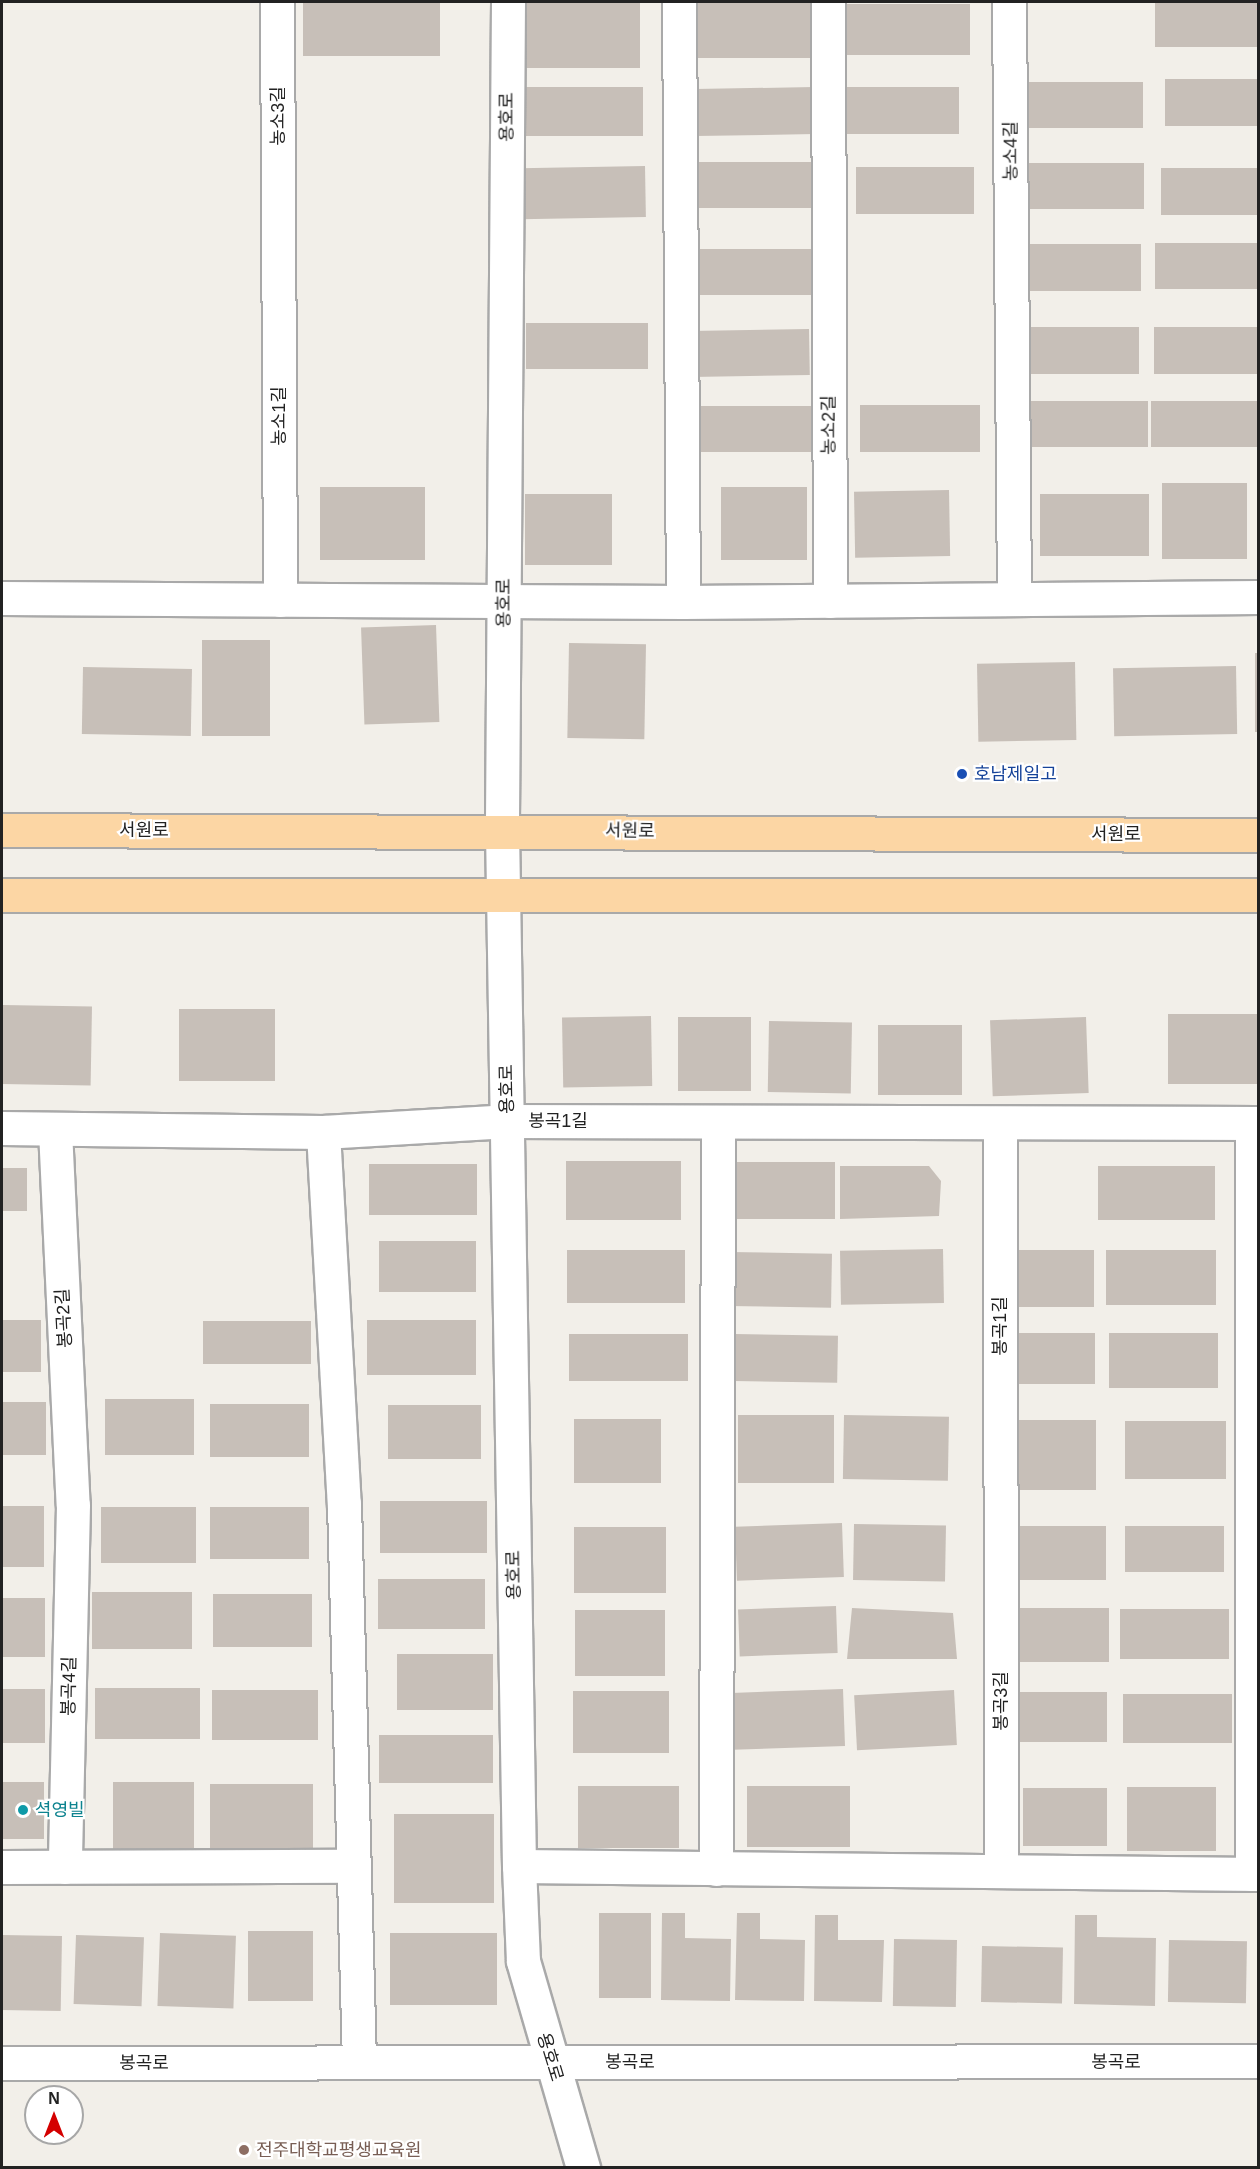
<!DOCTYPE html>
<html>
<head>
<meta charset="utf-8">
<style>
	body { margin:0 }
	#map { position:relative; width:1260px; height:2169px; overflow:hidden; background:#f2efe9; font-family:Arial,"Noto Sans KR",sans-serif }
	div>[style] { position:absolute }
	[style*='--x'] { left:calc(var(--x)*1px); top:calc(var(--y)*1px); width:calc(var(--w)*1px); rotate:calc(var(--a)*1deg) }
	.building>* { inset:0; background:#c7bfb8; transform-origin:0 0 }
	.roads { filter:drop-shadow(2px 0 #a9a9a9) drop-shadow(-2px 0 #a9a9a9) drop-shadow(0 2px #a9a9a9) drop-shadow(0 -2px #a9a9a9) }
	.minor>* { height:33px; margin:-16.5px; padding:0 16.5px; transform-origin:16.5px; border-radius:16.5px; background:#fff }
	.major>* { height:33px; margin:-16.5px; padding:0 16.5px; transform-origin:16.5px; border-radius:16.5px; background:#fcd6a4 }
	.dots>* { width:16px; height:16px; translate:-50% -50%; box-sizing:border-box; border:3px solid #fff; border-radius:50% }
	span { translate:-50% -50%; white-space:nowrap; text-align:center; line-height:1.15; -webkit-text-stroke:4.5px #fff; paint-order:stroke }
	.street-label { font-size:18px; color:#222 }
	.transit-label { font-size:18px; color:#164399 }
	.left { translate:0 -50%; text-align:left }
	.culture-label { font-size:18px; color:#0d838f }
	.education-label { font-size:18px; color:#785e54 }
	.frame { position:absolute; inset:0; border:3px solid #222; pointer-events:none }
	.north { position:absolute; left:24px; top:2085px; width:60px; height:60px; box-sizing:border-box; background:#fff; border:2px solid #a7a7a7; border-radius:50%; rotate:0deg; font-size:16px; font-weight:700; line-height:24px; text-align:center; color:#222 }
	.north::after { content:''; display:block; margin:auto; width:21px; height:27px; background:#d40000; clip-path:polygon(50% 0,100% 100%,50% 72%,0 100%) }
</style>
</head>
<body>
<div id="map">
	<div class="building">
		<div style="left:303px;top:2px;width:137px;height:54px"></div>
		<div style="left:516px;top:2px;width:124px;height:66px"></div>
		<div style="left:695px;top:2px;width:122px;height:56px"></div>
		<div style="left:1155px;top:2px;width:103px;height:45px"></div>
		<div style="left:970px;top:4px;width:51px;height:131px;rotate:90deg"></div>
		<div style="left:1258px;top:79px;width:47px;height:93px;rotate:90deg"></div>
		<div style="left:1143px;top:82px;width:46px;height:119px;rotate:90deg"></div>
		<div style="left:516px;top:87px;width:127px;height:49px"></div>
		<div style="left:814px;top:87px;width:47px;height:119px;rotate:89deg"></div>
		<div style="left:840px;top:87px;width:119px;height:47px"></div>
		<div style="left:694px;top:162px;width:119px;height:46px"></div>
		<div style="left:1144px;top:163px;width:46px;height:119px;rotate:90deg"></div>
		<div style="left:645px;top:166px;width:51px;height:125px;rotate:89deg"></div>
		<div style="left:856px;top:167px;width:118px;height:47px"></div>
		<div style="left:1161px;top:168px;width:97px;height:47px"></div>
		<div style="left:1258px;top:243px;width:46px;height:103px;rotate:90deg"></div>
		<div style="left:1141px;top:244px;width:47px;height:118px;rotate:90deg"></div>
		<div style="left:814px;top:249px;width:46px;height:119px;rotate:90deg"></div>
		<div style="left:648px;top:323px;width:46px;height:122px;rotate:90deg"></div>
		<div style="left:1021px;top:327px;width:118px;height:47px"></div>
		<div style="left:1258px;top:327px;width:47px;height:104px;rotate:90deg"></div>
		<div style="left:809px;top:329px;width:46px;height:118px;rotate:89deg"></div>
		<div style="left:1148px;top:401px;width:46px;height:119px;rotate:90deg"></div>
		<div style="left:1258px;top:401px;width:46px;height:107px;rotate:90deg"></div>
		<div style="left:980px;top:405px;width:47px;height:120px;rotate:90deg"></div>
		<div style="left:815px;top:406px;width:46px;height:119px;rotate:90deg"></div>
		<div style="left:1162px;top:483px;width:85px;height:76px"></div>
		<div style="left:320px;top:487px;width:105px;height:73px"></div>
		<div style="left:721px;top:487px;width:86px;height:73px"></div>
		<div style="left:949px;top:490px;width:66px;height:95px;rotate:89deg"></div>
		<div style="left:525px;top:494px;width:87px;height:71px"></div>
		<div style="left:1040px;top:494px;width:109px;height:62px"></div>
		<div style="left:436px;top:625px;width:97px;height:75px;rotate:88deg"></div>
		<div style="left:202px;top:640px;width:68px;height:96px"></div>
		<div style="left:569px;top:643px;width:77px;height:95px;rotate:1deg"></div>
		<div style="left:1255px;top:653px;width:3px;height:79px"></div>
		<div style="left:1075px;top:662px;width:78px;height:98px;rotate:89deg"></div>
		<div style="left:1236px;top:666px;width:68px;height:123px;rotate:89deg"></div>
		<div style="left:83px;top:667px;width:109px;height:67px;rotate:1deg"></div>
		<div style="left:3px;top:1005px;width:89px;height:79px;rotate:1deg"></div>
		<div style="left:179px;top:1009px;width:96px;height:72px"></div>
		<div style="left:1168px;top:1014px;width:89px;height:70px"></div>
		<div style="left:651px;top:1016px;width:70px;height:89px;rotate:89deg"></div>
		<div style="left:678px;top:1017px;width:73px;height:74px"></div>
		<div style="left:1086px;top:1017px;width:76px;height:96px;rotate:88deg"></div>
		<div style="left:769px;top:1021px;width:83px;height:71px;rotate:1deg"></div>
		<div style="left:878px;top:1025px;width:84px;height:70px"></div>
		<div style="left:566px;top:1161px;width:115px;height:59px"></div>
		<div style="left:730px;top:1162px;width:105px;height:57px"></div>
		<div style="left:369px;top:1164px;width:108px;height:51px"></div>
		<div style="clip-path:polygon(840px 1166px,929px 1166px,941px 1181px,939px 1216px,840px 1219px)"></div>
		<div style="left:1098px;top:1166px;width:117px;height:54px"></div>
		<div style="left:2px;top:1168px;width:25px;height:43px"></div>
		<div style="left:379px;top:1241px;width:97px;height:51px"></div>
		<div style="left:943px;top:1249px;width:54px;height:103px;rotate:89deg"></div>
		<div style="left:567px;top:1250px;width:118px;height:53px"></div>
		<div style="left:1014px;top:1250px;width:80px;height:57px"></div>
		<div style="left:1106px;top:1250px;width:110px;height:55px"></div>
		<div style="left:730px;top:1252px;width:102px;height:54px;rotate:1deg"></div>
		<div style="left:2px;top:1320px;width:39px;height:52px"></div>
		<div style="left:367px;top:1320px;width:109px;height:55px"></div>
		<div style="left:203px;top:1321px;width:108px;height:43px"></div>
		<div style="left:1010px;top:1333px;width:85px;height:51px"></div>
		<div style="left:1109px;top:1333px;width:109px;height:55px"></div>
		<div style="left:569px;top:1334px;width:119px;height:47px"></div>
		<div style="left:735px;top:1334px;width:103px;height:47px;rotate:1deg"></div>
		<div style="left:105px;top:1399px;width:89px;height:56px"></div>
		<div style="left:2px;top:1402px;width:44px;height:53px"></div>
		<div style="left:210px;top:1404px;width:99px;height:53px"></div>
		<div style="left:388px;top:1405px;width:93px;height:54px"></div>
		<div style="left:738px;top:1415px;width:96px;height:68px"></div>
		<div style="left:844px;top:1415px;width:105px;height:64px;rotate:1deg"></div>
		<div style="left:574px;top:1419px;width:87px;height:64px"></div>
		<div style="left:1014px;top:1420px;width:82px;height:70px"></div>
		<div style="left:1125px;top:1421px;width:101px;height:58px"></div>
		<div style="left:380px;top:1501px;width:107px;height:52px"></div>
		<div style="left:2px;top:1506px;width:42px;height:61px"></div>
		<div style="left:101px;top:1507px;width:95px;height:56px"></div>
		<div style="left:210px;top:1507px;width:99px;height:52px"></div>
		<div style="left:842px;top:1523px;width:54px;height:107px;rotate:88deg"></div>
		<div style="left:854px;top:1524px;width:92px;height:56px;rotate:1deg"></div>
		<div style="left:1010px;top:1526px;width:96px;height:54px"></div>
		<div style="left:1125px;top:1526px;width:99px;height:46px"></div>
		<div style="left:574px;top:1527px;width:92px;height:66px"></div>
		<div style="left:378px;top:1579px;width:107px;height:50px"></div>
		<div style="left:92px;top:1592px;width:100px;height:57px"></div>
		<div style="left:213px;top:1594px;width:99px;height:53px"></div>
		<div style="left:2px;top:1598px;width:43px;height:59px"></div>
		<div style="left:836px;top:1606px;width:47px;height:98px;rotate:88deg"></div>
		<div style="clip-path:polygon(852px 1608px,953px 1613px,957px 1659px,847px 1659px)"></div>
		<div style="left:1011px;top:1608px;width:98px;height:54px"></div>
		<div style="left:1120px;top:1609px;width:109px;height:50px"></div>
		<div style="left:575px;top:1610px;width:90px;height:66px"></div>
		<div style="left:397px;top:1654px;width:96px;height:56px"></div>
		<div style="left:95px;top:1688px;width:105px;height:51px"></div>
		<div style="left:2px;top:1689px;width:43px;height:54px"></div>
		<div style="left:843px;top:1689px;width:57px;height:112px;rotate:88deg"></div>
		<div style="left:212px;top:1690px;width:106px;height:50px"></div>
		<div style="left:954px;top:1690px;width:55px;height:100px;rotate:87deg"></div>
		<div style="left:573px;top:1691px;width:96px;height:62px"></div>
		<div style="left:1011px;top:1692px;width:96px;height:50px"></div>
		<div style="left:1123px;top:1694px;width:109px;height:49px"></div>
		<div style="left:379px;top:1735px;width:114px;height:48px"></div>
		<div style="left:2px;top:1782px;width:42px;height:57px"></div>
		<div style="left:113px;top:1782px;width:81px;height:67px"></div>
		<div style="left:210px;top:1784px;width:103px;height:64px"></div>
		<div style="left:578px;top:1786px;width:101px;height:62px"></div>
		<div style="left:747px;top:1786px;width:103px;height:61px"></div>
		<div style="left:1127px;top:1787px;width:89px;height:64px"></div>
		<div style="left:1023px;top:1788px;width:84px;height:58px"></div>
		<div style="left:394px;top:1814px;width:100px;height:89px"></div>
		<div style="left:599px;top:1913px;width:52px;height:85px"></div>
		<div style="clip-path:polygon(662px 1913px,685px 1913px,685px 1938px,731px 1939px,730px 2001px,661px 2000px)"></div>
		<div style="clip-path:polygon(737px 1913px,760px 1913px,760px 1939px,805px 1940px,804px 2001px,735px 2000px)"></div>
		<div style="clip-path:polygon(815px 1915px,838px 1915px,838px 1940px,884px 1940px,882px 2002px,814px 2001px)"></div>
		<div style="clip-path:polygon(1075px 1915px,1097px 1915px,1097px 1937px,1156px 1938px,1155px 2006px,1074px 2004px)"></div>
		<div style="left:248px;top:1931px;width:65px;height:70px"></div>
		<div style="left:160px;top:1933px;width:76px;height:73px;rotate:2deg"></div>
		<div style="left:390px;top:1933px;width:107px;height:72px"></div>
		<div style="left:2px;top:1935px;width:60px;height:75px;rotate:1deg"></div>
		<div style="left:76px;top:1935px;width:68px;height:69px;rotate:2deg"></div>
		<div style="left:894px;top:1939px;width:63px;height:67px;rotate:1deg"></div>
		<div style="left:1169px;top:1940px;width:78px;height:62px;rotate:1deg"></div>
		<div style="left:982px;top:1946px;width:81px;height:56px;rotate:1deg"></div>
	</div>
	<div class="roads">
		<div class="minor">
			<div style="--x:277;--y:2;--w:598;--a:89.71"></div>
			<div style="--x:508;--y:2;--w:828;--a:90.42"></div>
			<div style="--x:502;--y:830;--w:1036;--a:89.06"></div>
			<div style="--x:519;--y:1866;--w:95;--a:87.6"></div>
			<div style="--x:523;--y:1961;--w:216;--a:73.8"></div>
			<div style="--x:679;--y:2;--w:600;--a:89.62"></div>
			<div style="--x:828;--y:2;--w:599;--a:89.81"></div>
			<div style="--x:1009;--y:2;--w:597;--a:89.52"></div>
			<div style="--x:2;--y:598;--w:681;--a:0.34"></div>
			<div style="--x:683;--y:602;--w:575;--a:-0.5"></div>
			<div style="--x:1000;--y:1123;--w:748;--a:89.92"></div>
			<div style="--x:1252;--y:1123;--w:751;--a:90"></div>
			<div style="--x:2;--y:1128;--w:321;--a:0.7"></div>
			<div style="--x:323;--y:1132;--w:184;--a:-3.4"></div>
			<div style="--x:507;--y:1121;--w:751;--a:0.15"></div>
			<div style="--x:55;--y:1130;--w:375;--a:87.3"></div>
			<div style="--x:73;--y:1505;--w:362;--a:91.3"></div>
			<div style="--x:323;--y:1132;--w:373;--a:86.8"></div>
			<div style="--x:344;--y:1504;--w:558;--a:88.46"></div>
			<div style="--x:519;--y:1866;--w:739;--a:0.62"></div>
			<div style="--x:2;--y:1867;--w:350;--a:-0.2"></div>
			<div style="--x:716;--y:1869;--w:747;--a:-89.85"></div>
			<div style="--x:2;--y:2063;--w:1256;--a:-0.09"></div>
		</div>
		<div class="major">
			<div style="--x:2;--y:830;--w:1256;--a:0.23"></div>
			<div style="--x:2;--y:895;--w:1256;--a:0"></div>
		</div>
	</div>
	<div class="dots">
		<div style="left:962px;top:774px;background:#1a4fb4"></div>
		<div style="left:23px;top:1810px;background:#0f9aa8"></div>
		<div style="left:244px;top:2150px;background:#8d6e63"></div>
	</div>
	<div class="street-label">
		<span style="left:278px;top:116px;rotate:-90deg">농소3길</span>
		<span style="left:507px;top:117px;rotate:-90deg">용호로</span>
		<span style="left:1011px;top:151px;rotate:-90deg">농소4길</span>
		<span style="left:279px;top:416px;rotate:-90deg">농소1길</span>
		<span style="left:829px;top:425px;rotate:-90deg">농소2길</span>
		<span style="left:504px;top:603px;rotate:-90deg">용호로</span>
		<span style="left:144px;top:830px">서원로</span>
		<span style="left:630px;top:831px;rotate:1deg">서원로</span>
		<span style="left:1116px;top:834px">서원로</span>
		<span style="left:507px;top:1089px;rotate:-91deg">용호로</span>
		<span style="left:558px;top:1121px">봉곡1길</span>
		<span style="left:64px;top:1318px;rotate:-93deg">봉곡2길</span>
		<span style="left:1000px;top:1326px;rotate:-90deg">봉곡1길</span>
		<span style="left:514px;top:1575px;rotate:-91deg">용호로</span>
		<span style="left:69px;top:1686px;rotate:-89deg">봉곡4길</span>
		<span style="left:1001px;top:1701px;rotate:-90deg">봉곡3길</span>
		<span style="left:550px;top:2057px;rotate:73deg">용호로</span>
		<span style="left:630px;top:2062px">봉곡로</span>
		<span style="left:1116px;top:2062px">봉곡로</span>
		<span style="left:144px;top:2063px">봉곡로</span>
	</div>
	<div class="transit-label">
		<span class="left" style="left:974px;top:774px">호남제일고</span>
	</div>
	<div class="culture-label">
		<span class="left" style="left:35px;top:1810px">셕영빌</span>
	</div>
	<div class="education-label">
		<span class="left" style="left:256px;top:2150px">전주대학교평생교육원</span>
	</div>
	<div class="frame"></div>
	<div class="north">N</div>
</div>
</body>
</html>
